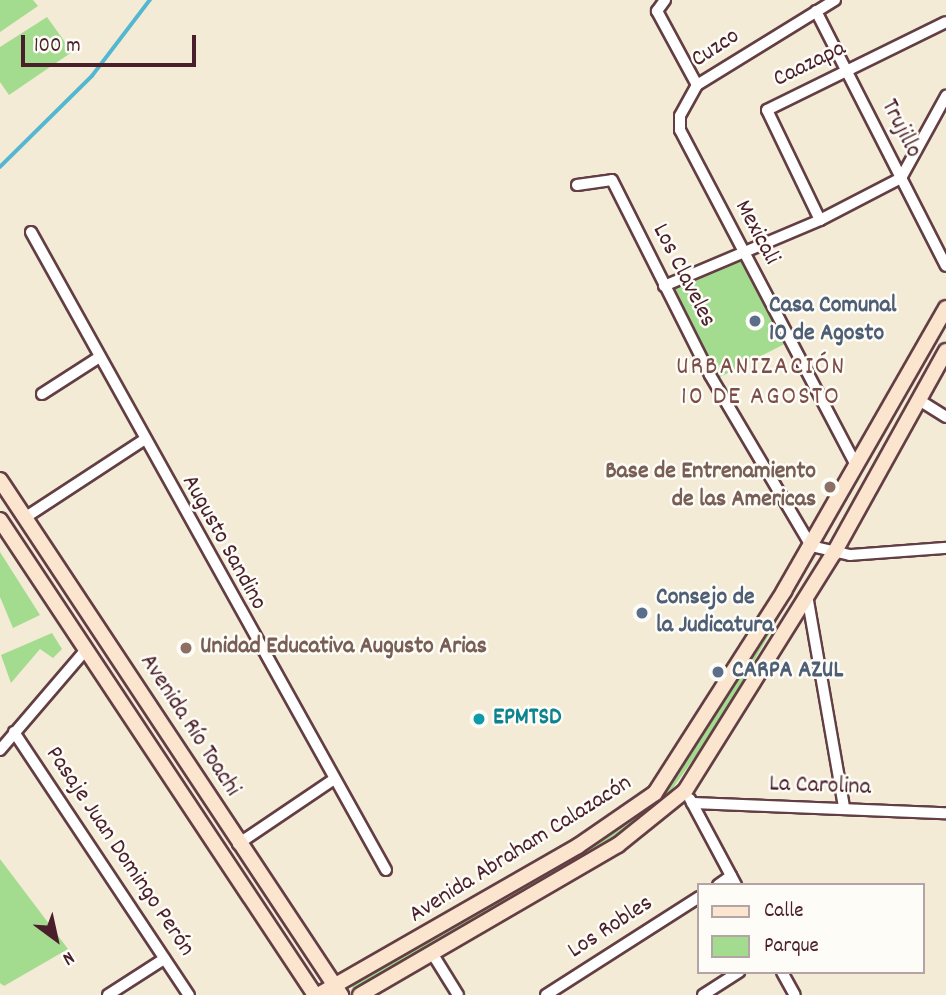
<!DOCTYPE html>
<html>
<head>
<meta charset="utf-8">
<style>
	body { margin:0 }
	#map { position:relative; width:946px; height:995px; overflow:hidden; background:#f3ebd5; font-family:Dekko,sans-serif }
	div>[style] { position:absolute }
	[style*='--x'] { left:calc(var(--x)*1px); top:calc(var(--y)*1px); width:calc(var(--w)*1px); rotate:calc(var(--a)*1deg) }
	.green>* { inset:0; background:#a3dc8e; transform-origin:0 0 }
	.stream>* { height:3.5px; margin:-1.75px; padding:0 1.75px; transform-origin:1.75px; border-radius:1.75px; background:#53b7d2 }
	.roads { filter:drop-shadow(2px 0 #633e44) drop-shadow(-2px 0 #633e44) drop-shadow(0 2px #633e44) drop-shadow(0 -2px #633e44) }
	.minor>* { height:10px; margin:-5px; padding:0 5px; transform-origin:5px; border-radius:5px; background:#fff }
	.secondary>* { height:14px; margin:-7px; padding:0 7px; transform-origin:7px; border-radius:7px; background:#fbe5cf }
	.dots>* { width:19px; height:19px; translate:-50% -50%; box-sizing:border-box; border:4px solid #fdfcf7; border-radius:50% }
	span { translate:-50% -50%; white-space:nowrap; text-align:center; line-height:1.15; -webkit-text-stroke:5px #fdfcf7; paint-order:stroke }
	.street-label { font-size:24px; color:#4a1f2b }
	.service-label { font-size:24px; color:#4e5e75; font-weight:700 }
	.left { translate:0 -50%; text-align:left }
	.education-label { font-size:24px; color:#785e54; font-weight:700 }
	.right { translate:-100% -50%; text-align:right }
	.culture-label { font-size:24px; color:#0d838f; font-weight:700 }
	.neighbourhood-label { font-size:26px; color:#7c4c49; letter-spacing:2px }
	.legend { position:absolute; left:697px; top:883px; width:228px; height:91px; box-sizing:border-box; background:#fdfcf7; border:2px solid #b5a4a5; margin:0; padding:9px 12px; list-style:none; font-size:21px; color:#4a1f2b }
	.legend li { display:flex; align-items:center; gap:14px; height:35px }
	.legend b { width:35px; border:2px solid #b5a4a5 }
	.north { position:absolute; left:21px; top:904px; width:70px; height:70px; -webkit-text-stroke:5px #fdfcf7; paint-order:stroke; rotate:147deg; font-size:19px; font-weight:700; line-height:28px; text-align:center; color:#4a1f2b }
	.north::after { content:''; display:block; margin:auto; width:24px; height:32px; background:#4a1f2b; clip-path:polygon(50% 0,100% 100%,50% 72%,0 100%) }
	.scale { position:absolute; left:21px; top:35px; width:175px; height:32px; box-sizing:border-box; border:4px solid #4a1f2b; border-top:0; padding-left:9px; font-size:21px; line-height:24px; white-space:nowrap; color:#4a1f2b; -webkit-text-stroke:5px #fdfcf7; paint-order:stroke }
</style>
</head>
<body>
<div id="map">
	<div class="green">
		<div style="clip-path:polygon(0 0,33px 0,38px 6px,0 32px)"></div>
		<div style="clip-path:polygon(47px 17px,72px 52px,9px 95px,0 82px,0 47px)"></div>
		<div style="left:743px;top:253px;width:100px;height:86px;rotate:63deg"></div>
		<div style="clip-path:polygon(0 552px,40px 615px,13px 628px,0 597px)"></div>
		<div style="clip-path:polygon(800px 580px,719px 723px,663px 802px,586px 855px,355px 991px,352px 986px,660px 798px)"></div>
		<div style="clip-path:polygon(52px 633px,62px 649px,53px 658px,40px 649px,11px 683px,1px 655px)"></div>
		<div style="clip-path:polygon(0 859px,68px 949px,4px 986px,0 983px)"></div>
	</div>
	<div class="stream">
		<div style="--x:0;--y:167;--w:129;--a:-44.7"></div>
		<div style="--x:92;--y:76;--w:96;--a:-52.7"></div>
	</div>
	<div class="roads">
		<div class="minor">
			<div style="--x:665;--y:0;--w:14;--a:126"></div>
			<div style="--x:657;--y:11;--w:84;--a:61.6"></div>
			<div style="--x:835;--y:0;--w:162;--a:148.4"></div>
			<div style="--x:697;--y:85;--w:35;--a:119"></div>
			<div style="--x:680;--y:116;--w:14;--a:90"></div>
			<div style="--x:680;--y:130;--w:378;--a:62.3"></div>
			<div style="--x:816;--y:11;--w:286;--a:63"></div>
			<div style="--x:577;--y:185;--w:35;--a:-8"></div>
			<div style="--x:612;--y:180;--w:218;--a:63.3"></div>
			<div style="--x:710;--y:375;--w:199;--a:59.4"></div>
			<div style="--x:811;--y:546;--w:40;--a:13"></div>
			<div style="--x:850;--y:555;--w:96;--a:-4.2"></div>
			<div style="--x:820;--y:220;--w:122;--a:-115.7"></div>
			<div style="--x:767;--y:110;--w:199;--a:-26.2"></div>
			<div style="--x:31;--y:232;--w:730;--a:60.91"></div>
			<div style="--x:664;--y:286;--w:169;--a:-22.9"></div>
			<div style="--x:820;--y:220;--w:91;--a:-27.4"></div>
			<div style="--x:901;--y:178;--w:94;--a:-61.2"></div>
			<div style="--x:42;--y:394;--w:67;--a:-32.7"></div>
			<div style="--x:919;--y:400;--w:32;--a:32"></div>
			<div style="--x:26;--y:517;--w:139;--a:-33.2"></div>
			<div style="--x:807;--y:595;--w:216;--a:80.1"></div>
			<div style="--x:14;--y:732;--w:316;--a:56.4"></div>
			<div style="--x:0;--y:750;--w:129;--a:-49.4"></div>
			<div style="--x:690;--y:799;--w:98;--a:61.9"></div>
			<div style="--x:692;--y:803;--w:254;--a:2.3"></div>
			<div style="--x:238;--y:844;--w:115;--a:-34"></div>
			<div style="--x:718;--y:885;--w:16;--a:-35"></div>
			<div style="--x:432;--y:953;--w:49;--a:58.2"></div>
			<div style="--x:782;--y:972;--w:26;--a:61"></div>
			<div style="--x:108;--y:995;--w:67;--a:-32.7"></div>
			<div style="--x:546;--y:995;--w:182;--a:-32.6"></div>
			<div style="--x:703;--y:995;--w:43;--a:-32.6"></div>
		</div>
		<div class="secondary">
			<div style="--x:0;--y:480;--w:618;--a:56.49"></div>
			<div style="--x:0;--y:520;--w:570;--a:56.45"></div>
			<div style="--x:318;--y:995;--w:300;--a:-29.8"></div>
			<div style="--x:578;--y:846;--w:93;--a:-34.5"></div>
			<div style="--x:655;--y:793;--w:240;--a:-57.4"></div>
			<div style="--x:784;--y:591;--w:326;--a:-60.2"></div>
			<div style="--x:360;--y:995;--w:298;--a:-30.2"></div>
			<div style="--x:618;--y:845;--w:86;--a:-38.9"></div>
			<div style="--x:685;--y:791;--w:281;--a:-58"></div>
			<div style="--x:834;--y:553;--w:231;--a:-61"></div>
		</div>
	</div>
	<div class="dots">
		<div style="left:755px;top:321px;background:#5c6f8a"></div>
		<div style="left:830px;top:487px;background:#8d6e63"></div>
		<div style="left:642px;top:613px;background:#5c6f8a"></div>
		<div style="left:186px;top:648px;background:#8d6e63"></div>
		<div style="left:718px;top:672px;background:#5c6f8a"></div>
		<div style="left:479px;top:719px;background:#0f9aa8"></div>
	</div>
	<div class="street-label">
		<span style="left:716px;top:49px;rotate:-33deg">Cuzco</span>
		<span style="left:810px;top:65px;rotate:-26deg">Caazapa</span>
		<span style="left:900px;top:129px;rotate:63deg">Trujillo</span>
		<span style="left:756px;top:233px;rotate:62deg">Mexicali</span>
		<span style="left:683px;top:276px;rotate:63deg">Los Claveles</span>
		<span style="left:223px;top:543px;rotate:61deg">Augusto Sandino</span>
		<span style="left:189px;top:726px;rotate:57deg">Avenida Río Toachi</span>
		<span style="left:820px;top:787px;rotate:2deg">La Carolina</span>
		<span style="left:521px;top:850px;rotate:-32deg">Avenida Abraham Calazacón</span>
		<span style="left:119px;top:852px;rotate:56deg">Pasaje Juan Domingo Perón</span>
		<span style="left:611px;top:928px;rotate:-33deg">Los Robles</span>
	</div>
	<div class="service-label">
		<span class="left" style="left:769px;top:321px">Casa Comunal<br>10 de Agosto</span>
		<span class="left" style="left:656px;top:613px">Consejo de<br>la Judicatura</span>
		<span class="left" style="left:732px;top:672px">CARPA AZUL</span>
	</div>
	<div class="education-label">
		<span class="right" style="left:816px;top:487px">Base de Entrenamiento<br>de las Americas</span>
		<span class="left" style="left:200px;top:648px">Unidad Educativa Augusto Arias</span>
	</div>
	<div class="culture-label">
		<span class="left" style="left:493px;top:719px">EPMTSD</span>
	</div>
	<div class="neighbourhood-label">
		<span style="left:761px;top:383px">URBANIZACIÓN<br>10 DE AGOSTO</span>
	</div>
	<ul class="legend">
	<li><b style="height:9px;background:#fbe5cf"></b>Calle</li>
	<li><b style="height:19px;background:#a3dc8e"></b>Parque</li>
	</ul>
	<div class="north">N</div>
	<div class="scale">100 m</div>
</div>
</body>
</html>
